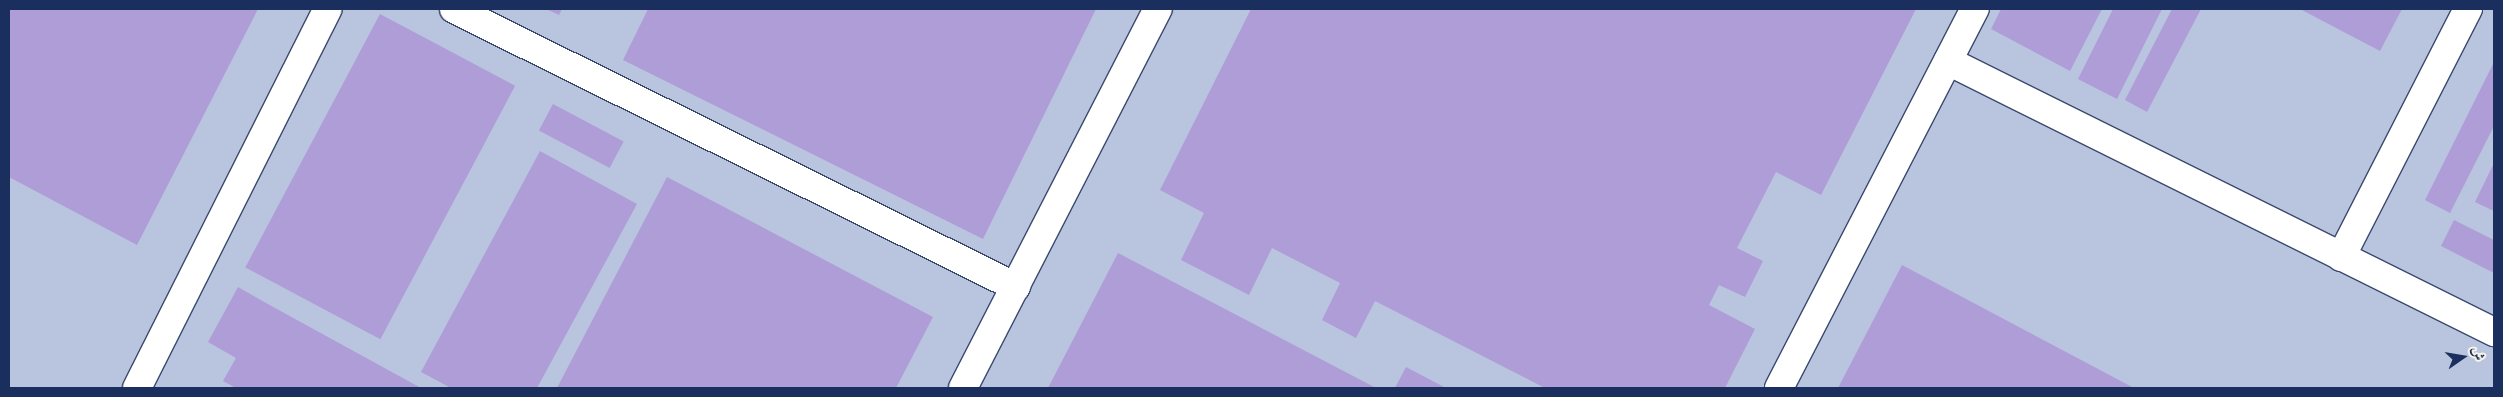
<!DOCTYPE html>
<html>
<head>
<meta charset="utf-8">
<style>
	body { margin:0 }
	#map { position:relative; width:2503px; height:397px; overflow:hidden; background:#ebe5c8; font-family:"IM FELL Great Primer",Amiri,serif }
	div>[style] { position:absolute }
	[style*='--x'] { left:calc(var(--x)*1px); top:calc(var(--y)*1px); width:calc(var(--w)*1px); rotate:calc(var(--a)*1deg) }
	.industrial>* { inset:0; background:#b9c4de; transform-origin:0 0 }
	.building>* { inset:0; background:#af9dd7; transform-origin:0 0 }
	.roads { filter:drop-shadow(1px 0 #3a4a6e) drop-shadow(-1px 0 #3a4a6e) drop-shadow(0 1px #3a4a6e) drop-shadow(0 -1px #3a4a6e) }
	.minor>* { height:28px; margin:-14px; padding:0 14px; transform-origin:14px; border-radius:14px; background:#fff }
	span { translate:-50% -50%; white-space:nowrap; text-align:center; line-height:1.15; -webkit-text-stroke:5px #f7f3e8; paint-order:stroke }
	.frame { position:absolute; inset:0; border:10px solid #1b2f5e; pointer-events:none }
	.north { position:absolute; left:2438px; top:332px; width:50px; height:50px; -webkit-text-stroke:4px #f7f3e8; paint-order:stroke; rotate:77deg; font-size:14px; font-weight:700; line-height:20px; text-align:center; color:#1b2f5e }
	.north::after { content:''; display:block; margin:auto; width:18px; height:22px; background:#1b2f5e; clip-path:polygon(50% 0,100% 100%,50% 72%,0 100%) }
</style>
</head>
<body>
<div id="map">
	<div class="industrial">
		<div style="left:9px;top:9px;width:2485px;height:379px"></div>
	</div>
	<div class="building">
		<div style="clip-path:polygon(9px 9px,258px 9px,137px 245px,9px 177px)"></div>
		<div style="clip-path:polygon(546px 9px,562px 9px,559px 15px)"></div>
		<div style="clip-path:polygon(648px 9px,1096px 9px,983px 239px,623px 60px)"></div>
		<div style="clip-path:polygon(1251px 9px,1916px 9px,1821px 195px,1776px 172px,1737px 248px,1763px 261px,1745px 297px,1719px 285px,1709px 305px,1755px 329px,1725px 388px,1545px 388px,1375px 301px,1356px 338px,1322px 320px,1340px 283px,1272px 248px,1249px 295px,1181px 260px,1204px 213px,1160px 190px)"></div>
		<div style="clip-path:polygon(2001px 9px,2102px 9px,2070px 71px,1991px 29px)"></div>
		<div style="clip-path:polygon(2113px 9px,2162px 9px,2117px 99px,2078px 79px)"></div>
		<div style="clip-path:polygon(2172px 9px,2201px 9px,2147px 112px,2125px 100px)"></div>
		<div style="clip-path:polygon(2300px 9px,2402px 9px,2380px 51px)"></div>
		<div style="left:380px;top:14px;width:153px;height:287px;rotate:28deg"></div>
		<div style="clip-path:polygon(2494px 62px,2494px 126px,2450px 213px,2425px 200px)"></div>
		<div style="left:553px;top:104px;width:80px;height:30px;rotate:28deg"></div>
		<div style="clip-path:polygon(540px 151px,637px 204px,537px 388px,451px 388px,421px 372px)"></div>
		<div style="clip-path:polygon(2494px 163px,2494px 211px,2475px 202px)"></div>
		<div style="clip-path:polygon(667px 177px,933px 317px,896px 388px,557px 388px)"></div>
		<div style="clip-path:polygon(2454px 220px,2494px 240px,2494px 273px,2441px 246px)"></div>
		<div style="clip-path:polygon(1118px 253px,1376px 388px,1048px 388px)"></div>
		<div style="clip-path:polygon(1902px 265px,2134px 388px,1838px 388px)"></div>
		<div style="clip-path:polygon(238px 287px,266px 303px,421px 388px,236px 388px,223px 381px,236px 358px,208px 342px)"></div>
		<div style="clip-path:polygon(1406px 367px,1446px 388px,1395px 388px)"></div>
	</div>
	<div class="roads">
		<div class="minor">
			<div style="--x:454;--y:9;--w:627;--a:26.32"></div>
			<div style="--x:1948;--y:61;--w:610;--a:26.4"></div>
			<div style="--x:2341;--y:257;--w:279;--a:-62.9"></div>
			<div style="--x:137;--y:388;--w:424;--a:-63.3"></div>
			<div style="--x:963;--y:388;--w:426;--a:-62.8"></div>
			<div style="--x:1779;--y:388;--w:427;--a:-62.7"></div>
		</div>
	</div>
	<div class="frame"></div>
	<div class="north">ش</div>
</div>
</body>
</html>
